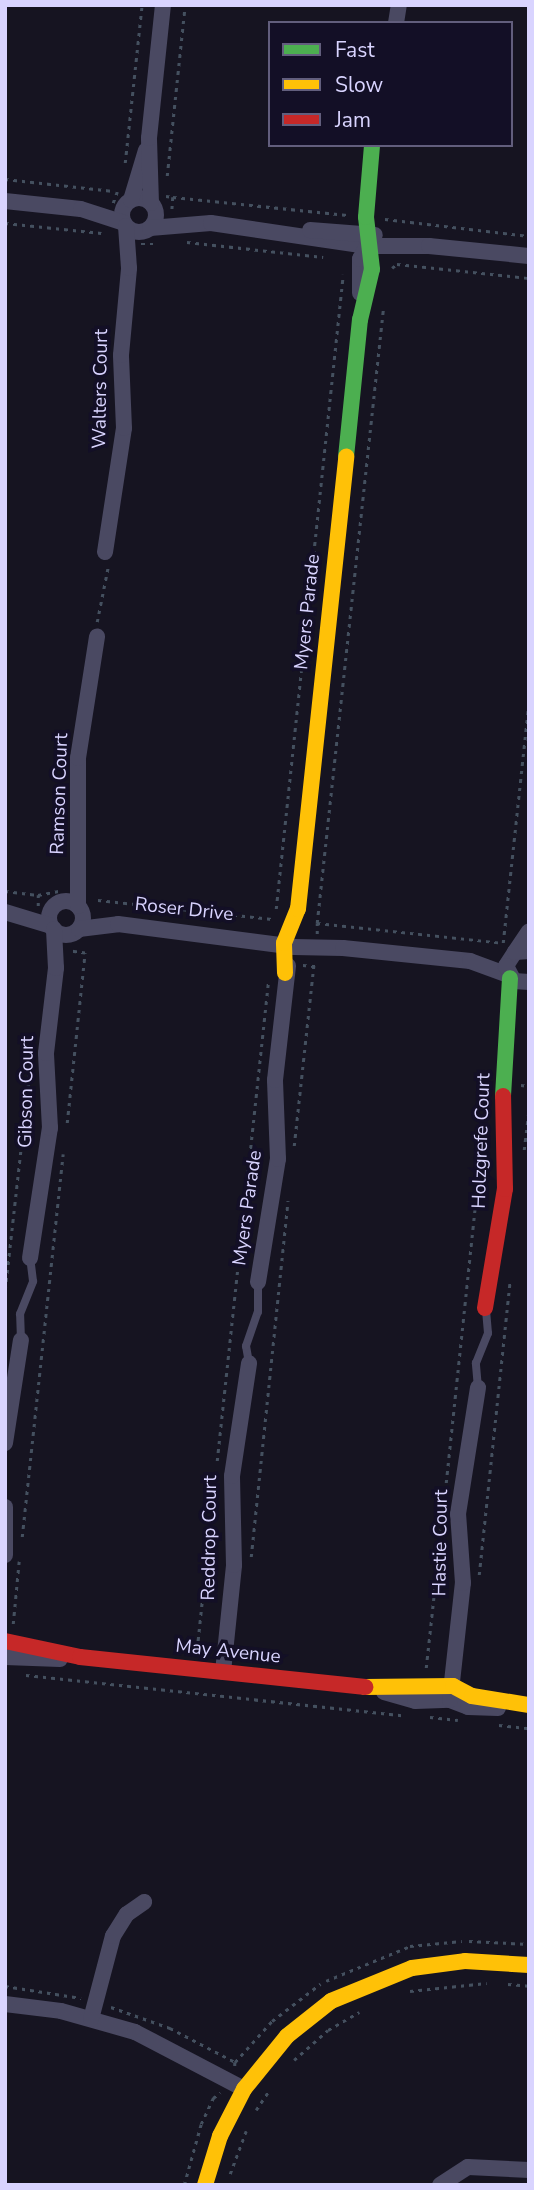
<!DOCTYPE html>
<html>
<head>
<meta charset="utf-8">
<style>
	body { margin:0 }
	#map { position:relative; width:534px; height:2190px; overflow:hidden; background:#161421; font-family:"Nunito Sans",sans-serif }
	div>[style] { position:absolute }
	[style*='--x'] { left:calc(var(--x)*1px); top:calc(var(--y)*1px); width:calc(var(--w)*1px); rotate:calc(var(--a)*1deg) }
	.path>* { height:2.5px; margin-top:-1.25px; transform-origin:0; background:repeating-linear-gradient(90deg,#44505f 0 3.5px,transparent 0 8.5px) }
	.lane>* { height:8px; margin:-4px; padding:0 4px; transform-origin:4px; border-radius:4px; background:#4a4962 }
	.street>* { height:16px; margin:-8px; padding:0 8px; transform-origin:8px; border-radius:8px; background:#4a4962 }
	.street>.ring { margin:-8px; padding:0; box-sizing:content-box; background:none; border:16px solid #4a4962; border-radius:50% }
	.fast>* { height:16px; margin:-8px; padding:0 8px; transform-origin:8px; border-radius:8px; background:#4caf50 }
	.slow>* { height:16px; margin:-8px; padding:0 8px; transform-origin:8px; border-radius:8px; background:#ffc107 }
	.jam>* { height:16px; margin:-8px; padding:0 8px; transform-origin:8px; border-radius:8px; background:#c62828 }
	span { translate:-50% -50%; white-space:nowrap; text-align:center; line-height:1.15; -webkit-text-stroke:7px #130f26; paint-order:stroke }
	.street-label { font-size:19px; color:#d9d4ff }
	.frame { position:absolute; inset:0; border:7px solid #d9d4ff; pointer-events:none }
	.legend { position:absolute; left:268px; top:21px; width:245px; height:126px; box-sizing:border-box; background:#130f26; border:2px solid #625e7d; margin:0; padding:9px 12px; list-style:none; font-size:21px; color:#d9d4ff }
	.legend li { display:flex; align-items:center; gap:14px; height:35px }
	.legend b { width:35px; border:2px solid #625e7d }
</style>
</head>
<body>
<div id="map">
	<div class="path">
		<div style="--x:125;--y:163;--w:159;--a:-83.9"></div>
		<div style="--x:167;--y:176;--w:172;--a:-84"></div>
		<div style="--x:5;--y:179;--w:109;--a:6.3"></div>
		<div style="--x:166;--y:196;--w:7;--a:8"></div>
		<div style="--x:173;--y:197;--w:14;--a:94"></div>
		<div style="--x:173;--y:197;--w:175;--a:5.9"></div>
		<div style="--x:113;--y:203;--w:12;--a:-70"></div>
		<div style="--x:385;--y:219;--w:145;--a:6.7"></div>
		<div style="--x:5;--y:223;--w:97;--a:5.9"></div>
		<div style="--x:187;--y:242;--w:137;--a:6.3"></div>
		<div style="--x:141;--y:244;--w:17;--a:0"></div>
		<div style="--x:392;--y:268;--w:6;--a:-39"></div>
		<div style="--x:397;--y:264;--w:133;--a:6.1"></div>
		<div style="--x:97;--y:622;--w:56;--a:-78.7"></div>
		<div style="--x:5;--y:891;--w:33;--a:7"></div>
		<div style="--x:98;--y:900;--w:175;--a:6.2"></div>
		<div style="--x:38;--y:906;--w:11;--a:-90"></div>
		<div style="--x:38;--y:895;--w:25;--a:-11"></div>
		<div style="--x:276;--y:909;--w:638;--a:-83.97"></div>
		<div style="--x:317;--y:923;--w:617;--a:-83.85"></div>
		<div style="--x:317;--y:934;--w:11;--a:-90"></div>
		<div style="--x:317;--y:923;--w:187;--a:6.1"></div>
		<div style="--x:503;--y:943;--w:243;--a:-83.9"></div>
		<div style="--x:303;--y:965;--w:10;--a:6"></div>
		<div style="--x:521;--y:1085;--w:8;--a:7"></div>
		<div style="--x:67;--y:1123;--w:171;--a:-84"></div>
		<div style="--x:85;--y:953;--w:15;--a:-172"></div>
		<div style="--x:294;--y:1146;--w:186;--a:-83.8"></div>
		<div style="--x:524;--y:1150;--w:42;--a:-83.2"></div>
		<div style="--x:5;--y:1290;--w:225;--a:-83.6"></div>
		<div style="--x:217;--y:1461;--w:484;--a:-83.9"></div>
		<div style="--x:446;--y:1483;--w:353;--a:-84"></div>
		<div style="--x:22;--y:1537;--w:385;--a:-83.9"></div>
		<div style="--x:251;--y:1557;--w:358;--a:-84.1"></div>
		<div style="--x:479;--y:1575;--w:295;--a:-84"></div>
		<div style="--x:13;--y:1624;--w:63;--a:-84.6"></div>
		<div style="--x:197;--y:1649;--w:172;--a:-84"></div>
		<div style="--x:426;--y:1668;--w:148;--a:-83.8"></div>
		<div style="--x:26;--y:1675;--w:378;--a:6.1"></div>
		<div style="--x:430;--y:1717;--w:28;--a:6"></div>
		<div style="--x:499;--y:1725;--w:30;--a:6"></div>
		<div style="--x:469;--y:1941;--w:60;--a:2.9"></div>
		<div style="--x:326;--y:1981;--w:91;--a:-22.6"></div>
		<div style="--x:410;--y:1946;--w:52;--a:-5.5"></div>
		<div style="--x:508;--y:1984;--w:21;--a:5"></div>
		<div style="--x:5;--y:1986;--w:77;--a:9"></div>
		<div style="--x:410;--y:1991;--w:77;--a:-5.9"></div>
		<div style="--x:111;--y:2007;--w:63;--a:19.6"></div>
		<div style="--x:170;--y:2028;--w:73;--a:27.6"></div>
		<div style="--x:235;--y:2062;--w:4;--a:90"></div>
		<div style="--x:294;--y:2060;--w:45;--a:-41.4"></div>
		<div style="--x:328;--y:2030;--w:36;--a:-30"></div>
		<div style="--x:235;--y:2062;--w:55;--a:-47.9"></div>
		<div style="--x:272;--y:2021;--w:61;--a:-37.6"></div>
		<div style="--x:256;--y:2110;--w:22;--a:-56"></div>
		<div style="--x:230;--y:2174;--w:46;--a:-69.6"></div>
		<div style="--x:5;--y:2176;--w:1;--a:0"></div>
		<div style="--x:184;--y:2185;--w:63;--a:-74.4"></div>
		<div style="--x:201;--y:2124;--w:29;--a:-65"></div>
		<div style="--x:213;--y:2098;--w:9;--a:-36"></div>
	</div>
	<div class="lane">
		<div style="--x:21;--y:1340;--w:26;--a:-92"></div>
		<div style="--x:20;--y:1314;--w:35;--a:-68"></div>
		<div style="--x:33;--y:1281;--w:23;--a:-97"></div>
		<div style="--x:249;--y:1363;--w:17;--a:-100"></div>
		<div style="--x:246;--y:1346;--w:36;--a:-71"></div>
		<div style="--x:258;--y:1312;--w:30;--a:-90"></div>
		<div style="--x:478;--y:1388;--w:25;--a:-95"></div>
		<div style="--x:476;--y:1363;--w:32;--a:-68"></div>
		<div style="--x:488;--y:1333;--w:22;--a:-95"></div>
	</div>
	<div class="street">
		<div style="--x:396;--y:23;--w:18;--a:-81"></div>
		<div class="ring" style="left:122px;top:198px;width:18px;height:18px"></div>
		<div style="--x:131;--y:200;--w:52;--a:-73.3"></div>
		<div style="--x:5;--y:201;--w:76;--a:6"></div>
		<div style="--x:81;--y:209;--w:45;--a:18"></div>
		<div style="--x:151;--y:203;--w:65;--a:-91.8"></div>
		<div style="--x:149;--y:138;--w:134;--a:-84"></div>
		<div style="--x:150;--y:228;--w:61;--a:-4.7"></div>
		<div style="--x:211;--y:223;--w:158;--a:8.4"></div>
		<div style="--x:367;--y:246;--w:62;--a:0"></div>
		<div style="--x:429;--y:246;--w:100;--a:5.7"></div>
		<div style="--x:310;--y:230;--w:65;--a:4.4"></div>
		<div style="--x:360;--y:293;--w:34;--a:-90"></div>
		<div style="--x:360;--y:259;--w:15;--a:-62"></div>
		<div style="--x:105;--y:552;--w:125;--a:-81.3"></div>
		<div style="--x:124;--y:428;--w:73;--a:-92.4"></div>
		<div style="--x:121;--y:355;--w:87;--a:-84.7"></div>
		<div style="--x:129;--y:268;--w:42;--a:-94.1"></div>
		<div class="ring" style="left:49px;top:901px;width:18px;height:18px"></div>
		<div style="--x:78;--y:906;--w:148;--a:-90"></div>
		<div style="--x:78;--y:758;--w:123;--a:-81.1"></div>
		<div style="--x:5;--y:912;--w:48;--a:16.9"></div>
		<div style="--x:79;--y:929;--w:39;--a:-7"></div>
		<div style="--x:118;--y:924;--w:177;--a:7.4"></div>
		<div style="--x:294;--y:947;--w:49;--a:1.2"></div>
		<div style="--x:343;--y:948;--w:128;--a:5.8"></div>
		<div style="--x:470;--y:961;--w:40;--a:20.2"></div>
		<div style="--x:529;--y:951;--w:14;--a:176"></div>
		<div style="--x:515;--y:952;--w:17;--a:123"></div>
		<div style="--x:506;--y:966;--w:17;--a:62"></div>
		<div style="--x:514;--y:981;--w:15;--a:4"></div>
		<div style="--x:515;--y:952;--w:25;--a:-56"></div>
		<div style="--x:30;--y:1258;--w:132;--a:-81.3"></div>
		<div style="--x:50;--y:1128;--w:75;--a:-93.1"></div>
		<div style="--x:46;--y:1053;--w:86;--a:-83.3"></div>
		<div style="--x:56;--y:968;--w:39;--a:-93"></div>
		<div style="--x:258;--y:1282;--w:125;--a:-80.8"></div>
		<div style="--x:278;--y:1159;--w:79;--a:-92.2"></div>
		<div style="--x:275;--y:1080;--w:115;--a:-83.5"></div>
		<div style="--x:5;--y:1443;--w:104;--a:-81.2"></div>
		<div style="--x:5;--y:1507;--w:48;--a:90"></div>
		<div style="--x:5;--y:1657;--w:55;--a:2.1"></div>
		<div style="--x:223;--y:1672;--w:108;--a:-84.1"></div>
		<div style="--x:234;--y:1565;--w:89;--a:-91.3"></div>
		<div style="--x:232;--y:1476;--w:114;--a:-81.4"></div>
		<div style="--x:384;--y:1692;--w:32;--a:16"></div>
		<div style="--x:415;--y:1701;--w:35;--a:-2"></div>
		<div style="--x:450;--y:1700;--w:19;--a:21"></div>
		<div style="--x:468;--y:1707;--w:30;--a:2"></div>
		<div style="--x:450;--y:1700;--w:118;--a:-83.7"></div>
		<div style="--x:463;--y:1583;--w:69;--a:-94.1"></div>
		<div style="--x:458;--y:1514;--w:128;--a:-81"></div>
		<div style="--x:5;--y:2004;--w:56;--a:7.1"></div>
		<div style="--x:61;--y:2011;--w:77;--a:15.8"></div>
		<div style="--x:135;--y:2032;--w:123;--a:27.6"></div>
		<div style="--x:91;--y:2019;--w:86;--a:-75.2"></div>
		<div style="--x:113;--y:1936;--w:26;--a:-58"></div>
		<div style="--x:127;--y:1914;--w:21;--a:-35"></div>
		<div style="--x:440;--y:2185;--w:33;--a:-33"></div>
		<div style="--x:468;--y:2167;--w:61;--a:2.8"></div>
	</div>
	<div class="fast">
		<div style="--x:346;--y:457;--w:138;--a:-84.2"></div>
		<div style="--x:360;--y:320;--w:52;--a:-76.8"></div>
		<div style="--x:372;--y:269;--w:52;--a:-96.6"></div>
		<div style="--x:366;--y:217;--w:72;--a:-85.2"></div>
		<div style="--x:503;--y:1096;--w:118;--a:-86.6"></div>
	</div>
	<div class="slow">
		<div style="--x:285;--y:973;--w:30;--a:-92"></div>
		<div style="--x:284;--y:943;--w:37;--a:-68"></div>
		<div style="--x:298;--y:909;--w:455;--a:-83.9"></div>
		<div style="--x:365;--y:1687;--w:88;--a:-0.7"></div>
		<div style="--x:453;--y:1686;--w:21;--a:28"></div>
		<div style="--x:472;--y:1696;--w:58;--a:9"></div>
		<div style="--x:205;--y:2185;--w:51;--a:-73"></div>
		<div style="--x:220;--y:2136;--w:53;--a:-62.9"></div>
		<div style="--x:244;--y:2089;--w:68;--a:-50.9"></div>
		<div style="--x:287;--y:2036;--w:56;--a:-38.5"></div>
		<div style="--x:331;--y:2001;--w:87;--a:-22.2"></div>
		<div style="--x:412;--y:1968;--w:53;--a:-7.5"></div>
		<div style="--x:465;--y:1961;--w:64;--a:3.6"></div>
	</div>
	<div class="jam">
		<div style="--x:485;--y:1308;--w:121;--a:-80.5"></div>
		<div style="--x:505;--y:1189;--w:93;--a:-91.2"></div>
		<div style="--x:5;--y:1641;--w:77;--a:12"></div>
		<div style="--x:80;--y:1657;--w:287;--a:6"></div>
	</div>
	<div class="street-label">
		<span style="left:101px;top:389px;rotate:-89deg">Walters Court</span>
		<span style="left:308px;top:612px;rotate:-84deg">Myers Parade</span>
		<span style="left:60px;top:794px;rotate:-88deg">Ramson Court</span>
		<span style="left:184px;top:910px;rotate:6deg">Roser Drive</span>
		<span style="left:27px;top:1092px;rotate:-89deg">Gibson Court</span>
		<span style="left:482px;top:1141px;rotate:-88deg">Holzgrefe Court</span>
		<span style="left:248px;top:1208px;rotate:-82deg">Myers Parade</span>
		<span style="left:210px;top:1538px;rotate:-89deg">Reddrop Court</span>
		<span style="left:441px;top:1543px;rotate:-89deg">Hastie Court</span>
		<span style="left:228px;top:1652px;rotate:6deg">May Avenue</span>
	</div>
	<div class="frame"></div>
	<ul class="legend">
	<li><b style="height:9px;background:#4caf50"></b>Fast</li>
	<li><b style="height:9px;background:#ffc107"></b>Slow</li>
	<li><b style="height:9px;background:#c62828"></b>Jam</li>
	</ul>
</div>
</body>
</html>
